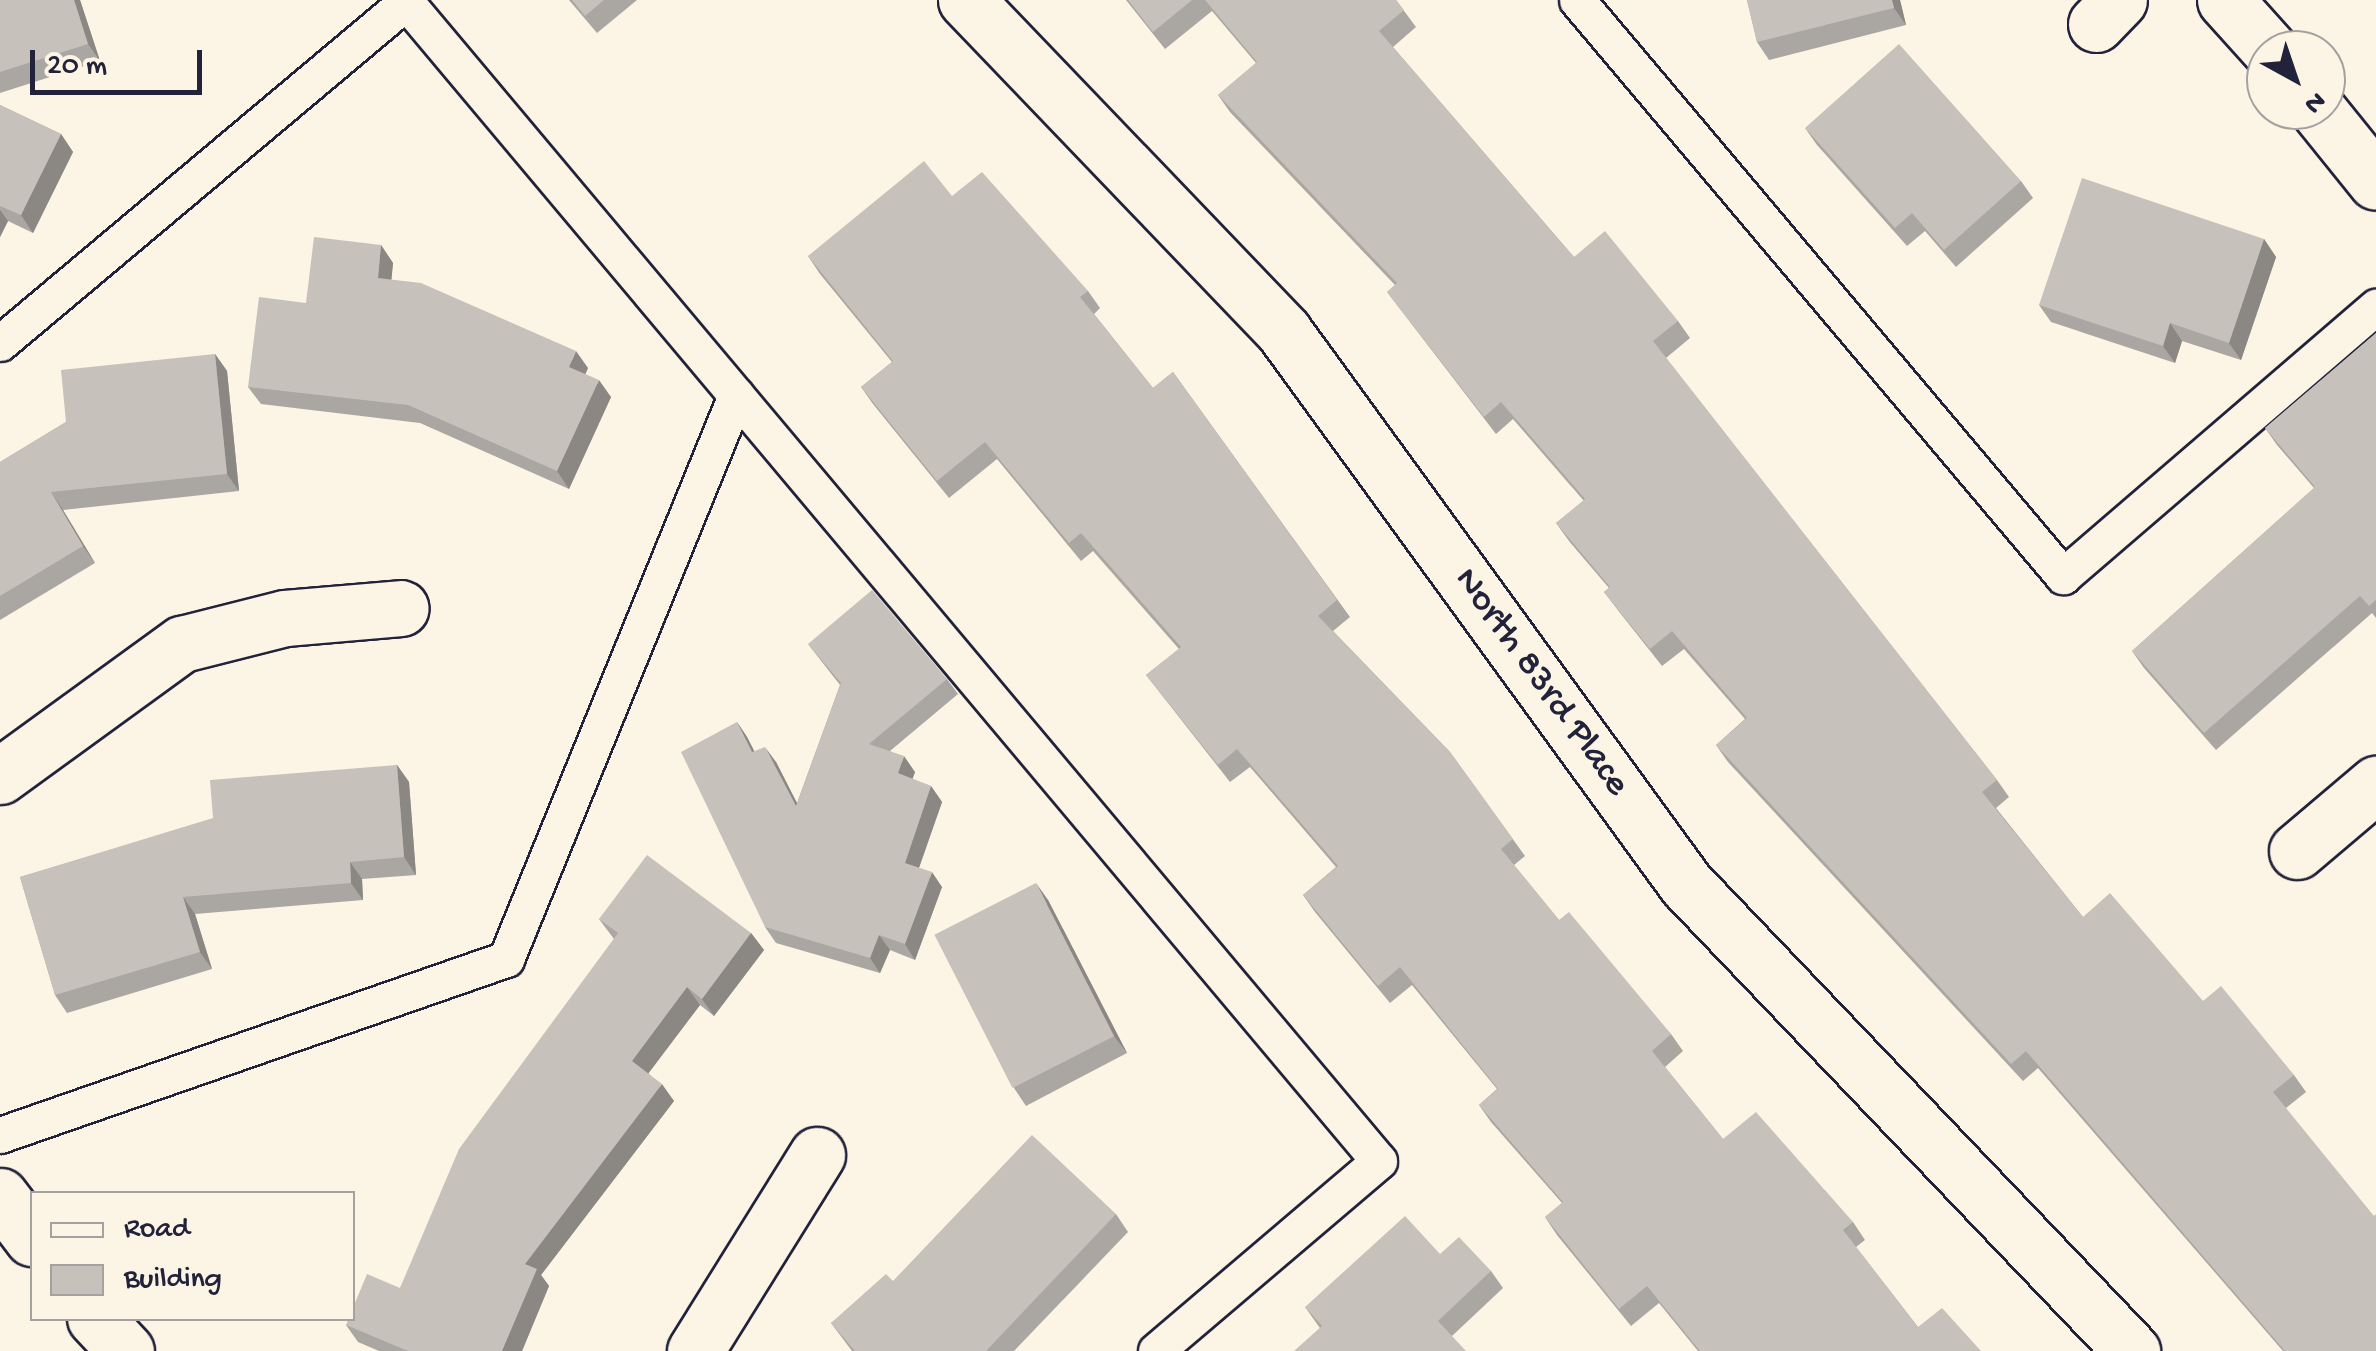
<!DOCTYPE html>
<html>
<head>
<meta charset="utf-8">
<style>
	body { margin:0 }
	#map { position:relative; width:2376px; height:1351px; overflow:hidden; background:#fcf5e5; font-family:"Gochi Hand",sans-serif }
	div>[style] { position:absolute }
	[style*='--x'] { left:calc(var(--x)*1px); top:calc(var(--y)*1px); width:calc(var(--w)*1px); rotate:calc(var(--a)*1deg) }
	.roads { filter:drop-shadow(2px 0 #22223b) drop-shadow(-2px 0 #22223b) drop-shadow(0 2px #22223b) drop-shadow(0 -2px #22223b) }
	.lane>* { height:35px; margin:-17.5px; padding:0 17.5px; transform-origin:17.5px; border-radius:17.5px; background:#fcf5e5 }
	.street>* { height:55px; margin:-27.5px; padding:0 27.5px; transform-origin:27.5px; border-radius:27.5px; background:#fcf5e5 }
	.secondary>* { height:55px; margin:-27.5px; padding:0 27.5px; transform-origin:27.5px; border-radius:27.5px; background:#fcf5e5 }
	.wall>* { inset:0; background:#aaa6a1 }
	.shaded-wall>* { inset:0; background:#8b8783 }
	.building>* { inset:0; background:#c6c1bb; transform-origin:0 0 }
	span { translate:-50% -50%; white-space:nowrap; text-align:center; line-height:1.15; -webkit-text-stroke:8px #fcf5e5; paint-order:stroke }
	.street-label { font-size:38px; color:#22223b }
	.legend { position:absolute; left:30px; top:1191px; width:325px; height:130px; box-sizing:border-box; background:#fcf5e5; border:2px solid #a5a1a1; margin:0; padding:12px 18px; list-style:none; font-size:30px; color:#22223b }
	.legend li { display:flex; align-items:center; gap:20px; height:50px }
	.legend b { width:50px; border:2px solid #a5a1a1 }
	.north { position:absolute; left:2246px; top:30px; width:100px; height:100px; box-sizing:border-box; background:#fcf5e5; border:2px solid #a5a1a1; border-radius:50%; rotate:140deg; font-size:28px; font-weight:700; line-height:40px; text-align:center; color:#22223b }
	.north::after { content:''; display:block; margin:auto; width:35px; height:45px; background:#22223b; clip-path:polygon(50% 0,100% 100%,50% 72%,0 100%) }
	.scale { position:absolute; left:30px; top:50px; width:172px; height:45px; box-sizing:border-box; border:5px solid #22223b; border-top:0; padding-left:12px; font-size:30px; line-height:35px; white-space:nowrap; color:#22223b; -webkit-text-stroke:8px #fcf5e5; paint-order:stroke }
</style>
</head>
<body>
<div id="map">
	<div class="roads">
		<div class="lane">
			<div style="--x:1577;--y:0;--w:754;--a:49.84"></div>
			<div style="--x:2063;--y:576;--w:413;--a:-40.7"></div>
			<div style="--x:0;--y:343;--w:530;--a:-40.03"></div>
			<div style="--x:406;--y:2;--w:1513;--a:49.99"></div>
			<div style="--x:1379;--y:1161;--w:293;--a:139.6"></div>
			<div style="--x:0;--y:1135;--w:536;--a:-19.18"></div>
			<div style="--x:506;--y:959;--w:609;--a:-67.81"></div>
		</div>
		<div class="street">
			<div style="--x:966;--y:0;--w:460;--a:46.2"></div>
			<div style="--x:1284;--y:332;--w:683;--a:53.94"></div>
			<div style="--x:1686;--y:884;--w:646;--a:46.32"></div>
			<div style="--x:2225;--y:0;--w:67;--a:48"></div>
			<div style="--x:2096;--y:24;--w:33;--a:-46"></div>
			<div style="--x:2318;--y:110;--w:92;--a:51.1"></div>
			<div style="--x:0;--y:776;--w:225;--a:-36"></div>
			<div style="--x:182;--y:644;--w:106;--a:-14.2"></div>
			<div style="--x:285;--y:618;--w:116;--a:-4.9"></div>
			<div style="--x:2297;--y:851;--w:104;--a:-40.3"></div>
			<div style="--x:695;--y:1351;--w:231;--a:-58.1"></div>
		</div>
		<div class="secondary">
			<div style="--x:0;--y:1196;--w:53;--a:52.7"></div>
			<div style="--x:95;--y:1318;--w:45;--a:46.8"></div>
		</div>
	</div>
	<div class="wall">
		<div style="clip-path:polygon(0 0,80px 0,100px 61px,0 93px)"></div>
		<div style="clip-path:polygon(569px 0,637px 0,597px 33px)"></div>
		<div style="clip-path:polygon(1126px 0,1396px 0,1416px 27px,1393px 47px,1574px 257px,1678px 321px,1690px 338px,1666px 358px,1997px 780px,2009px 797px,1996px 808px,2083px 917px,2203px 1001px,2294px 1075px,2306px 1092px,2286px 1108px,2376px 1351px,2283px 1351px,2038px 1068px,2023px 1081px,1728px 762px,1716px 745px,1745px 719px,1684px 649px,1662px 666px,1617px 609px,1604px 592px,1609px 588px,1569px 541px,1556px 523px,1584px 501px,1513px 419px,1496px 434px,1387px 292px,1395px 285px,1230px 112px,1218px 95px,1256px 63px,1212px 11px,1165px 49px)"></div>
		<div style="clip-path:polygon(1747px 0,1900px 0,1906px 25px,1769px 60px,1757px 42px)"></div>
		<div style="clip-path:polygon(0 105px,61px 134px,73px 152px,33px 233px,8px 221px,0 237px)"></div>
		<div style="clip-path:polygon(1805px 128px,2021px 181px,2033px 198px,1956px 267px,1925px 231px,1907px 246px,1817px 145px)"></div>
		<div style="clip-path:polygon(952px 196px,1088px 291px,1100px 308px,1094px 314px,1153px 388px,1173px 372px,1350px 617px,1333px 631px,1450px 752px,1525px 856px,1514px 865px,1559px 920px,1671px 1034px,1683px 1051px,1665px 1067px,1723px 1139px,1853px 1222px,1865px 1240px,1856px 1247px,1918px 1327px,1981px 1351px,1698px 1351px,1659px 1303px,1631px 1326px,1557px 1235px,1545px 1217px,1562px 1203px,1491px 1122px,1479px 1105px,1497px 1089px,1412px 985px,1390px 1003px,1315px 912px,1303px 895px,1336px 867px,1250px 767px,1230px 782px,1146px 675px,1179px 649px,1093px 551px,1081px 561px,997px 459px,949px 498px,873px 404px,861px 387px,892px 362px,820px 274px,808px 256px)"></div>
		<div style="clip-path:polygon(2264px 239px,2276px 257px,2241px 360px,2182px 341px,2175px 363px,2051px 322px,2039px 305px)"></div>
		<div style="clip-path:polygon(381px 245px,393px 263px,391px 280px,588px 368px,585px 374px,611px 397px,569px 489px,420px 423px,261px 404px,248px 387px,306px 303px)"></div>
		<div style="clip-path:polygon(2376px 333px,2376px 618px,2372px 613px,2216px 750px,2144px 668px,2132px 651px,2314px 488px,2277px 445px,2265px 428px)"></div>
		<div style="clip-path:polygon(215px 354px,227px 371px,239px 491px,63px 510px,95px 563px,0 620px,0 462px,66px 422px)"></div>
		<div style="clip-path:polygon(808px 644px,947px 679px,958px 694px,890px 751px,915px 772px,912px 779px,931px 786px,942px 802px,919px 868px,942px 887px,915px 960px,890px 950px,880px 973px,776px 943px,765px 927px,737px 722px,747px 737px,754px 751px,776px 762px,797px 803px,840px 685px)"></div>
		<div style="clip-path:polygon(397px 765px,409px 782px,416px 875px,362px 879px,363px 900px,195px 914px,212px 969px,67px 1013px,55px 995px,20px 877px)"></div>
		<div style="clip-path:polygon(1048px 900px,1127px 1053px,1026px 1106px,1014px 1088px)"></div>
		<div style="clip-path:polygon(599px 919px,751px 933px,764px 950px,714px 1016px,700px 1005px,648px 1073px,674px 1101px,541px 1275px,549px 1286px,522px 1351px,379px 1351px,358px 1342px,346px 1325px,400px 1288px,614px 939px)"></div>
		<div style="clip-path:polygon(1116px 1214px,1128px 1232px,1014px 1351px,852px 1351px,831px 1323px,893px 1281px)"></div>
		<div style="clip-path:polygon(1440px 1254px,1491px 1271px,1503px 1288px,1452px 1336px,1320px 1328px,1305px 1307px)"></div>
	</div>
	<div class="shaded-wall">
		<div style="clip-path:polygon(74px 0,80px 0,100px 61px,88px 44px)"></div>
		<div style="clip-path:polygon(1892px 0,1900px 0,1906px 25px,1894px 8px)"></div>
		<div style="clip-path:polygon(61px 134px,73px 152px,33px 233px,21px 215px)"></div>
		<div style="clip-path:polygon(0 210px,8px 221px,0 237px)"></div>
		<div style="clip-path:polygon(2264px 239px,2276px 257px,2241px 360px,2229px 343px)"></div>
		<div style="clip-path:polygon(381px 245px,393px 263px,390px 296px,378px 278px)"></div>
		<div style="clip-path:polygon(2170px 323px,2182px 341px,2175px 363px,2163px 346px)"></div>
		<div style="clip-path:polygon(576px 351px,588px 368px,581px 384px,569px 367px)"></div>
		<div style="clip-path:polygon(215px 354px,227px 371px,239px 491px,227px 474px)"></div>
		<div style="clip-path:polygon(599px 380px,611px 397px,569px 489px,557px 471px)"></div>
		<div style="clip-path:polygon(51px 492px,63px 510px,95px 563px,83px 546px)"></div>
		<div style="clip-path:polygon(737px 722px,747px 737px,763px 768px,752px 752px)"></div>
		<div style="clip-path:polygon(765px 747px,776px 762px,806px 821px,796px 806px)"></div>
		<div style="clip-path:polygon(904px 756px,915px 772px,909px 789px,898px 773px)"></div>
		<div style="clip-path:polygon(397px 765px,409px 782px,416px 875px,404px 857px)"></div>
		<div style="clip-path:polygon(931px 786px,942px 802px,915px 879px,905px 863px)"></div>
		<div style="clip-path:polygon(350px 862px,362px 879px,363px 900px,351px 883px)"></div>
		<div style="clip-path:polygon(932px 872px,942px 887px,915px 960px,905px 944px)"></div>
		<div style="clip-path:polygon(1036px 883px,1048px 900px,1127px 1053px,1114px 1036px)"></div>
		<div style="clip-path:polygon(183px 897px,195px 914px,212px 969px,200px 952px)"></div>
		<div style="clip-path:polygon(751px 933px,764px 950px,714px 1016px,702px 999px)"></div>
		<div style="clip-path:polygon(879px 935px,890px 950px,880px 973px,870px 958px)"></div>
		<div style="clip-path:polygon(687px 987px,700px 1005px,645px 1078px,632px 1061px)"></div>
		<div style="clip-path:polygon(662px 1084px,674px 1101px,541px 1275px,549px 1286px,522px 1351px,502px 1351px,525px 1264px)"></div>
	</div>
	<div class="building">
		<div style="clip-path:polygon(0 0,74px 0,88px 44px,0 72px)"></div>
		<div style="clip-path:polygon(572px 0,604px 0,585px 16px)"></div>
		<div style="clip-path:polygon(1128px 0,1192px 0,1153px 32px)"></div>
		<div style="clip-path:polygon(1205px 0,1396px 0,1404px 10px,1379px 31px,1574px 257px,1605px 231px,1678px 321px,1653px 341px,1997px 780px,1982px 792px,2083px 917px,2110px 893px,2203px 1001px,2221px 986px,2294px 1075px,2273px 1092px,2374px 1216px,2376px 1214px,2376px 1351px,2285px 1351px,2026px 1051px,2011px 1064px,1716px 745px,1747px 718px,1672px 631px,1650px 649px,1604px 592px,1610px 587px,1556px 523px,1585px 499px,1501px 402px,1484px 417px,1387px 292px,1397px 283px,1218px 95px,1257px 62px)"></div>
		<div style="clip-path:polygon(1747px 0,1892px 0,1894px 8px,1757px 42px)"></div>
		<div style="clip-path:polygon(1899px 44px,2021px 181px,1944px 250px,1912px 213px,1895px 228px,1805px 128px)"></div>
		<div style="clip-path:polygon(0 105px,61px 134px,21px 215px,0 206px)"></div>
		<div style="clip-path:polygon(924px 161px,952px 196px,982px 172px,1088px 291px,1080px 297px,1153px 388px,1173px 372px,1337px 600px,1318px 616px,1450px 752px,1513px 839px,1501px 849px,1559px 920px,1569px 912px,1671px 1034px,1652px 1051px,1723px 1139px,1756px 1112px,1853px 1222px,1843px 1230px,1918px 1327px,1942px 1308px,1981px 1351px,1700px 1351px,1647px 1286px,1619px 1309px,1545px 1217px,1563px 1202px,1479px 1105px,1498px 1089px,1400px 967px,1378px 986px,1303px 895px,1338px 866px,1237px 749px,1218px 765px,1146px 675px,1181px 647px,1081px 533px,1069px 543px,985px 442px,937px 481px,861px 387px,893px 361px,808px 256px)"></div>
		<div style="clip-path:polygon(2082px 178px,2264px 239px,2229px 343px,2170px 323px,2163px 346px,2039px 305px)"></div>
		<div style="clip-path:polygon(314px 237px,381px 245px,378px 278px,421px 283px,576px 351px,569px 367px,599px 380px,557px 471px,408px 405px,248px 387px,259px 297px,306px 303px)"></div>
		<div style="clip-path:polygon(2376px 333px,2376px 600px,2369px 606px,2360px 596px,2204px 733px,2132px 651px,2315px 487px,2265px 428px)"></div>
		<div style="clip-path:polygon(215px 354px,227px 474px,51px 492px,83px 546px,0 596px,0 462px,66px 422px,61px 370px)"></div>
		<div style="clip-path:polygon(872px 590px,947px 679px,869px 744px,904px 756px,898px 773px,931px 786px,905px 863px,932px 872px,905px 944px,879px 935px,870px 958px,765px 927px,681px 752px,737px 722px,752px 752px,765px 747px,796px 806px,841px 683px,808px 644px)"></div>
		<div style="clip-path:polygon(397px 765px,404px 857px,350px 862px,351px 883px,183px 897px,200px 952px,55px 995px,20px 877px,213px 818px,210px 780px)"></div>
		<div style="clip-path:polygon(647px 855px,751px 933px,702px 999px,687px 987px,632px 1061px,662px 1084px,525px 1264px,537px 1269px,502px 1351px,408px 1351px,346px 1325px,349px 1318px,352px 1318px,352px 1310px,367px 1274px,400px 1288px,459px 1149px,618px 933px,599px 919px)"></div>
		<div style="left:1036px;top:883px;width:172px;height:114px;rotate:63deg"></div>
		<div style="clip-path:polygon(1032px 1135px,1116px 1214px,986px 1351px,855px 1351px,831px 1323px,886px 1274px,893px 1281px)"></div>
		<div style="clip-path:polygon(1405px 1216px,1440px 1254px,1459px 1237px,1491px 1271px,1438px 1321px,1466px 1351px,1294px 1351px,1322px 1326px,1305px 1307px)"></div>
	</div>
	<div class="street-label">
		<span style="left:1540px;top:683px;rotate:54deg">North 83rd Place</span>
	</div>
	<ul class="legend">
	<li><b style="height:12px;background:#fcf5e5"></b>Road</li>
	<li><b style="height:28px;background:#c6c1bb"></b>Building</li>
	</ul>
	<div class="north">N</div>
	<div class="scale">20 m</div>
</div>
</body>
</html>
